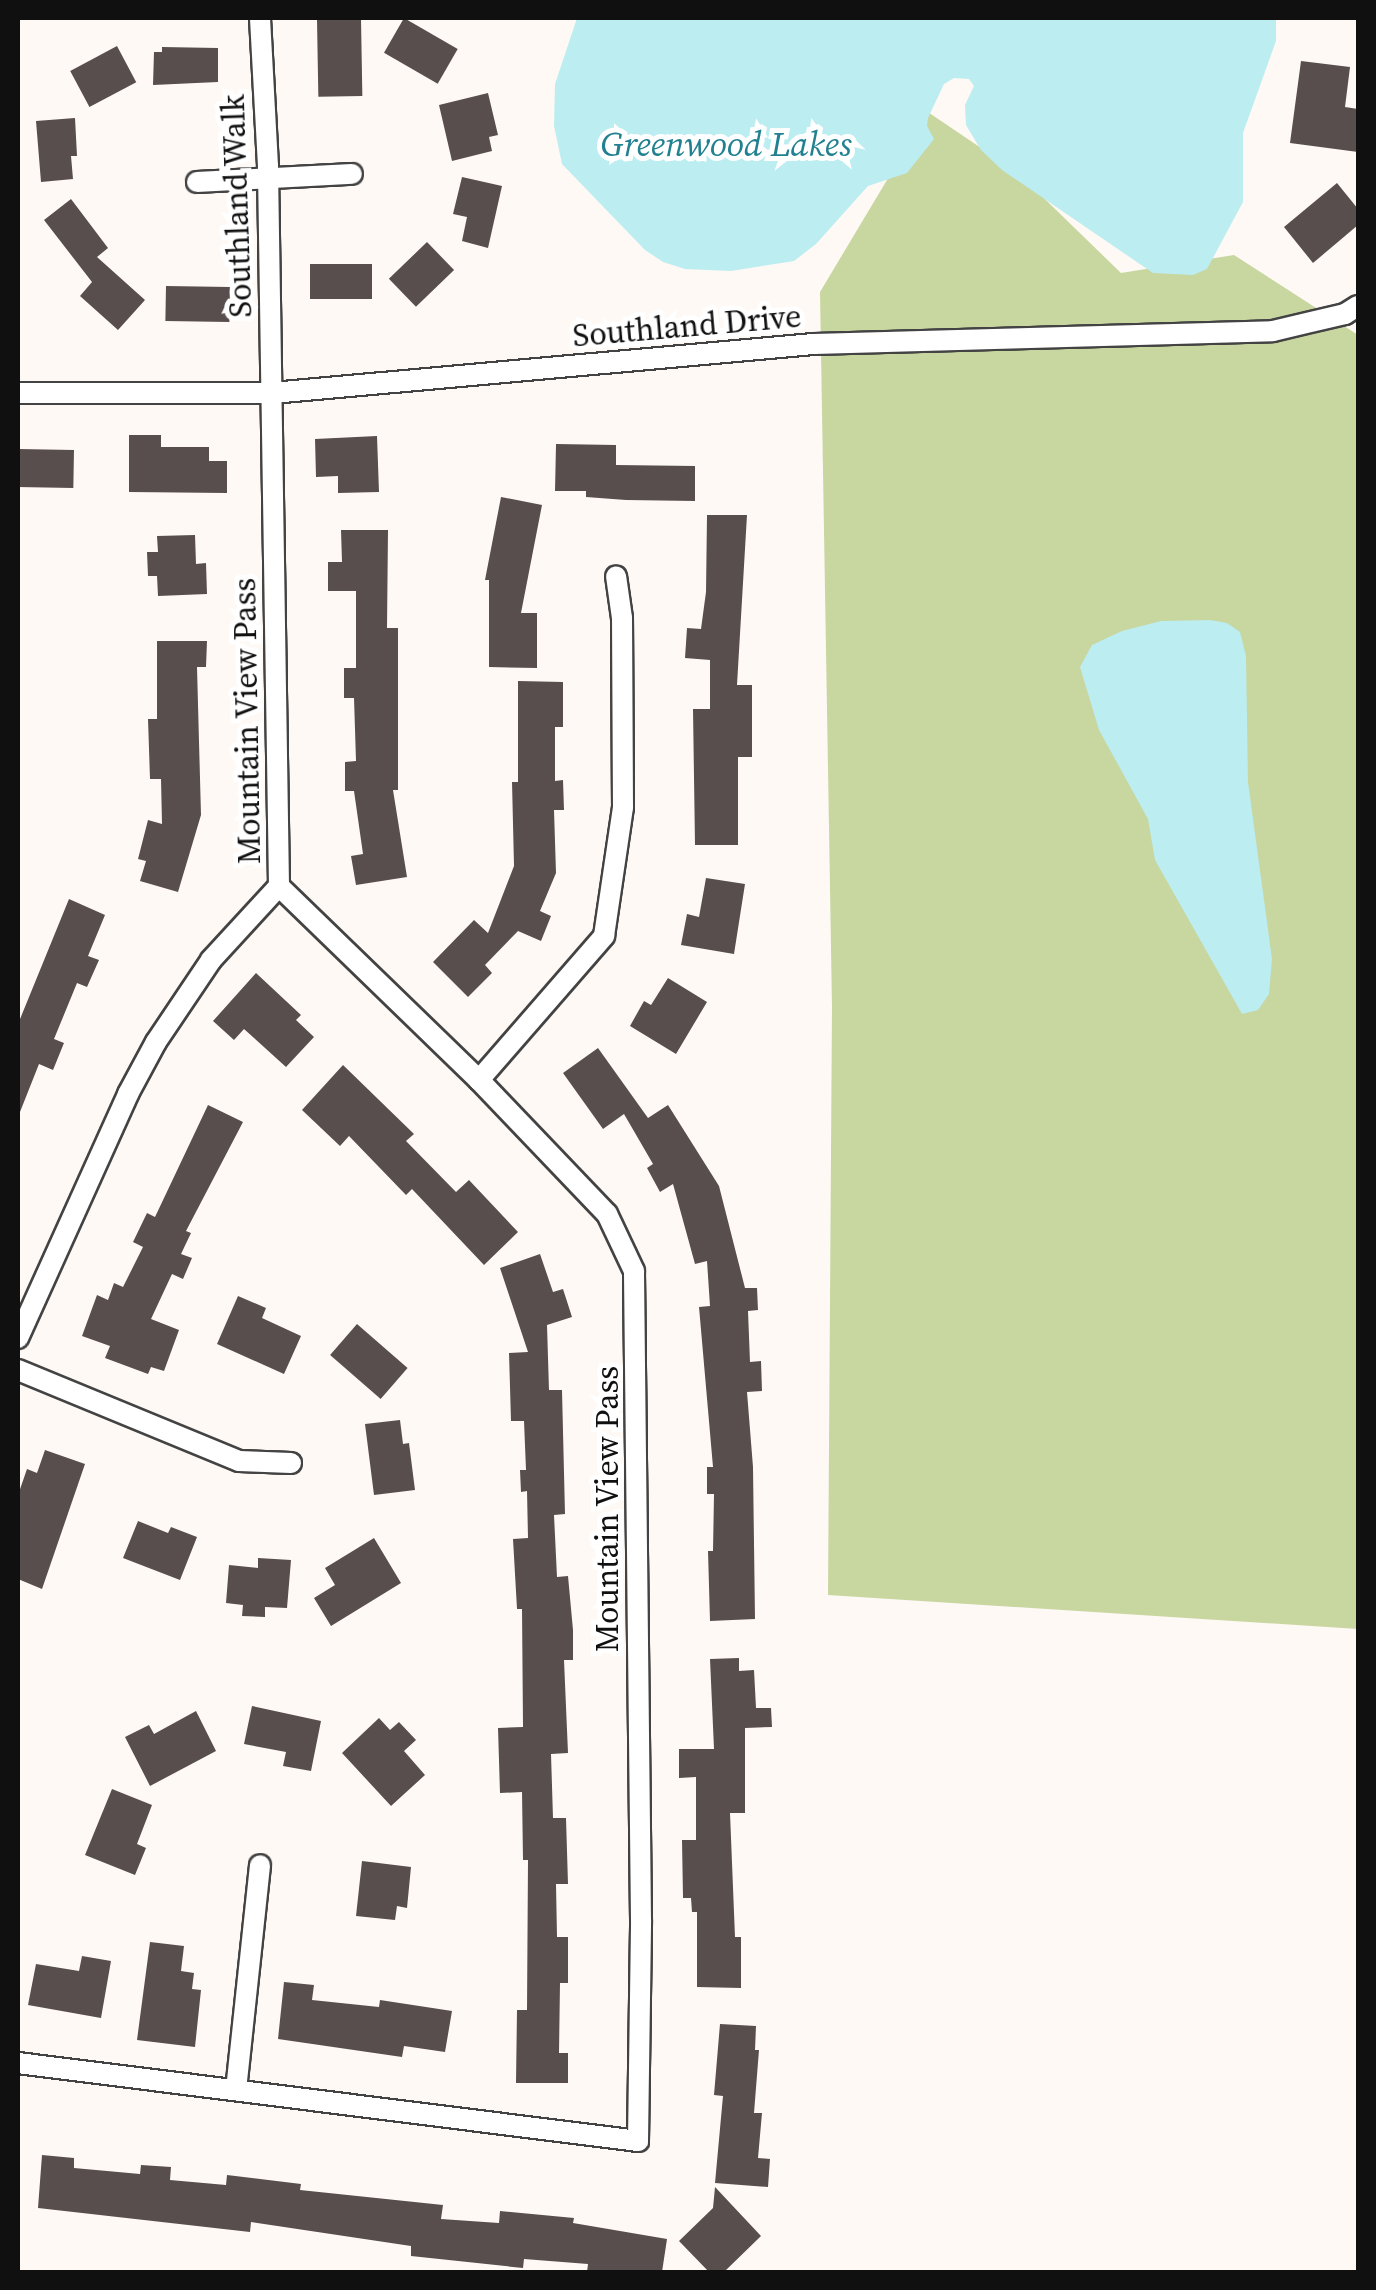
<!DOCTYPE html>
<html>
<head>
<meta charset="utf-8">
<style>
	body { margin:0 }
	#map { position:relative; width:1376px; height:2290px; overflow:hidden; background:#fef9f4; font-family:"Source Serif 4",serif }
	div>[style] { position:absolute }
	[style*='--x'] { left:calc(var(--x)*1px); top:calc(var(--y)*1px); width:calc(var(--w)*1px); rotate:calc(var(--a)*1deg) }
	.forest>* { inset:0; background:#c8d6a0 }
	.water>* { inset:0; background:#bcedf1 }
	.building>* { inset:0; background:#584e4d; transform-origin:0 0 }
	.roads { filter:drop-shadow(2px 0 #434343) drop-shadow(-2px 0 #434343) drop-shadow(0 2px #434343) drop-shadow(0 -2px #434343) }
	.street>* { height:20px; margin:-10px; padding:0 10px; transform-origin:10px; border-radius:10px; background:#fff }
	span { translate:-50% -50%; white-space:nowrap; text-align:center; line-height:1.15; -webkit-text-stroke:10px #fff; paint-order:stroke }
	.street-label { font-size:32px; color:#101010 }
	.water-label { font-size:35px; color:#228191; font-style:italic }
	.frame { position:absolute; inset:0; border:20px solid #101010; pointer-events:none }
</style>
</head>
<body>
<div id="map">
	<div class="forest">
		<div style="clip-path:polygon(916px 104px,1018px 173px,1121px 273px,1234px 255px,1358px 335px,1358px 1629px,828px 1595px,832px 1007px,820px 292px,890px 175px)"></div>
	</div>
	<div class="water">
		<div style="clip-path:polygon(577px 18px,1276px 18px,1276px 41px,1243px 133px,1243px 202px,1207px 269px,1193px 275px,1153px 273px,1002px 170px,981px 150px,966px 125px,965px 105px,974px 86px,969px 79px,954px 78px,944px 84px,928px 118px,927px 126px,934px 139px,907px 173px,868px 186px,816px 244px,794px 261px,731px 271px,685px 269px,663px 262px,645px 250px,562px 164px,554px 126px,555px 84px)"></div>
		<div style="clip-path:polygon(1210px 620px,1227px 623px,1240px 632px,1246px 656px,1248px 782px,1272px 959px,1269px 994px,1258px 1010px,1242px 1014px,1155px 860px,1148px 819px,1099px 730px,1080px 667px,1092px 645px,1122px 631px,1161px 621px)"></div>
	</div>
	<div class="building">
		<div style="left:404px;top:18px;width:62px;height:40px;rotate:30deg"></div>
		<div style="left:361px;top:19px;width:77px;height:44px;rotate:89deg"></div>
		<div style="left:117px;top:46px;width:41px;height:53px;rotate:62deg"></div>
		<div style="clip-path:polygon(162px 47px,218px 48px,218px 82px,153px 85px,154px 52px,162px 52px)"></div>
		<div style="clip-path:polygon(1301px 61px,1350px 67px,1345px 107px,1358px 109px,1358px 152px,1290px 143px)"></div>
		<div style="clip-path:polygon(488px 93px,498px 135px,489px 137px,492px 151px,452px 161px,439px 105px)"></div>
		<div style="clip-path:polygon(75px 118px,77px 156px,71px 156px,73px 179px,41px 182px,36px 121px)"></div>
		<div style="clip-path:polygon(462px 177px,502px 186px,488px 248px,462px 241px,467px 217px,453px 214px)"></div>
		<div style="clip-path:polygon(1337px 183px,1358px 209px,1358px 225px,1313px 263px,1284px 227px)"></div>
		<div style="clip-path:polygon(71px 199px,108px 248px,97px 257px,145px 300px,118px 330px,80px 296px,92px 282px,44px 220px)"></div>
		<div style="left:427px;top:242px;width:39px;height:53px;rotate:46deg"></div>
		<div style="left:310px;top:264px;width:62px;height:35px"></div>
		<div style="left:166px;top:286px;width:64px;height:35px;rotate:1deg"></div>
		<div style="clip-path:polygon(129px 435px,161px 435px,161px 447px,209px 447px,209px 461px,227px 461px,227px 493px,129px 492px)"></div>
		<div style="clip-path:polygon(377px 436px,379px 492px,338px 493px,338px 476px,316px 477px,315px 439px)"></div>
		<div style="clip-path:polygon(556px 444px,616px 445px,616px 465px,695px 466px,695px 501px,626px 500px,586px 497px,586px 491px,555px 491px)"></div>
		<div style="left:18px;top:449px;width:56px;height:38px;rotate:1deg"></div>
		<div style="clip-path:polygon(501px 497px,542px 505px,521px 613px,537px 613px,537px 668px,489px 667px,489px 580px,485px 580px)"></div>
		<div style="clip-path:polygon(707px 515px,747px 515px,737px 685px,752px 685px,752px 757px,738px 757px,738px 845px,695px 845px,693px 709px,710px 709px,710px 660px,685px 658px,687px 628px,701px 629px,706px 592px)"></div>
		<div style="clip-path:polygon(341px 530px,388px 530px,387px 628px,398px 628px,398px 790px,393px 790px,407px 877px,356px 885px,351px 856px,363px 854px,354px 791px,345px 791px,345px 762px,356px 761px,354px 698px,344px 698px,344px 668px,356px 668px,356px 591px,328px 591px,328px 562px,342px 562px)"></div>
		<div style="clip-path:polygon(195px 535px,196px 564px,206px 563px,207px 594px,158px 596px,157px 576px,148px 576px,147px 552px,158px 552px,157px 536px)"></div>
		<div style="clip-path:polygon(157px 641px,207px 641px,206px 667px,197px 667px,201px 815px,178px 892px,140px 881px,146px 861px,138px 859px,148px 820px,162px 824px,161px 779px,150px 779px,148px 719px,157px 719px)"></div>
		<div style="clip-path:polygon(518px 681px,563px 682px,563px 727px,555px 727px,555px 781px,563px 780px,564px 810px,554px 810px,556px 873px,540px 911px,551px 916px,541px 941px,518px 931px,485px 965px,492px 973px,468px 997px,433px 962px,474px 920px,488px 933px,514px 866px,512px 782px,518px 782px)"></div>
		<div style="clip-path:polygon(706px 878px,745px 884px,734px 954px,681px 945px,687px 914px,699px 917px)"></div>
		<div style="clip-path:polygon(69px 899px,105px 915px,88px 956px,99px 960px,87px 987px,77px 983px,54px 1039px,64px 1043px,53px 1070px,39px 1064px,18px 1117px,18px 1024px)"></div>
		<div style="clip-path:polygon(256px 973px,301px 1015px,296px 1020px,314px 1037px,286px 1067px,244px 1029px,234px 1040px,213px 1021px)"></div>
		<div style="clip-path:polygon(668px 978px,707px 1002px,676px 1054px,630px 1026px,644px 1001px,651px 1005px)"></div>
		<div style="clip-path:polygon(598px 1048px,648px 1118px,668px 1105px,719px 1186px,745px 1288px,757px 1288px,758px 1310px,748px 1311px,750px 1362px,761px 1361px,762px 1391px,747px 1392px,753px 1467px,755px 1619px,710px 1621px,708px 1551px,713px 1551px,714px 1494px,707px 1494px,707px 1467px,713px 1467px,699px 1307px,710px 1306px,707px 1261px,695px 1264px,673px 1184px,660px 1192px,647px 1168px,653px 1164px,624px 1114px,603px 1129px,563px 1073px)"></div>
		<div style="clip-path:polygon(343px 1065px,414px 1134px,406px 1141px,456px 1192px,469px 1180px,518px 1232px,484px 1265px,412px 1189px,406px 1195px,349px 1136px,340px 1146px,302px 1110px)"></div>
		<div style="clip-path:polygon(208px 1105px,243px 1122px,186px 1231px,191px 1233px,181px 1254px,192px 1258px,183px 1279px,172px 1274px,151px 1319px,179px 1330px,164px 1371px,151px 1367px,148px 1374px,105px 1358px,110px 1346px,82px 1336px,97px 1295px,108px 1300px,114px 1283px,123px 1287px,143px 1247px,133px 1242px,147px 1213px,155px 1217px)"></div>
		<div style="clip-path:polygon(540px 1254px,553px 1292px,563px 1289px,572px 1317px,547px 1325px,549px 1390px,562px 1390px,565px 1514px,554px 1515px,557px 1577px,568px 1576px,573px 1630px,573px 1660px,564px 1660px,568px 1753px,551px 1754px,553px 1818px,566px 1818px,568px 1884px,556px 1884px,557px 1937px,568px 1937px,568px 1983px,560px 1983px,559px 2053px,568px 2053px,568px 2083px,516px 2083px,517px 2010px,527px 2010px,528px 1860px,523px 1860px,522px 1792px,500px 1793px,498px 1728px,523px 1727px,522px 1609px,517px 1609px,513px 1539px,528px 1538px,527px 1491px,521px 1492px,520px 1470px,526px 1470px,524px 1421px,511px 1421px,509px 1353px,528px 1352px,500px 1268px)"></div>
		<div style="clip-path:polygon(238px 1296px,266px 1308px,262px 1318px,301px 1336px,284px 1374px,217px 1344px)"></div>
		<div style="left:357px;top:1324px;width:67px;height:41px;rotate:41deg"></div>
		<div style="clip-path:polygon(400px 1420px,403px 1444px,409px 1443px,415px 1490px,374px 1495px,365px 1424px)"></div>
		<div style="clip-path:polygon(45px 1450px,85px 1464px,42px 1589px,18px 1579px,18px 1495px,27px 1469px,37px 1473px)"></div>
		<div style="clip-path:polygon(138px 1521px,168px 1533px,171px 1527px,197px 1537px,180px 1580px,123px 1558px)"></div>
		<div style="clip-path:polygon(374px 1538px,401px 1583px,331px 1626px,314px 1598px,335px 1585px,325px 1568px)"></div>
		<div style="clip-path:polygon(258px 1558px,291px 1560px,287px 1608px,265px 1607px,265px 1617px,242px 1616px,243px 1605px,226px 1603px,229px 1565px,258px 1568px)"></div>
		<div style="clip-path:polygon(739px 1658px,739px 1671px,754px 1670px,756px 1708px,771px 1708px,772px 1727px,745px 1728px,745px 1813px,730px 1813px,735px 1937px,741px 1937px,741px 1988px,697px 1987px,697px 1912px,692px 1912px,691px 1898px,683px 1898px,682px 1840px,696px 1840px,696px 1777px,679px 1778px,679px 1749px,714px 1749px,710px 1659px)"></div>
		<div style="clip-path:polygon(252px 1706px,321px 1721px,311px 1771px,283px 1766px,286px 1752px,244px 1744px)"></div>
		<div style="clip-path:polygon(196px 1711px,216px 1751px,150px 1786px,125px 1737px,149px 1725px,154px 1734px)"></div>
		<div style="clip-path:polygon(379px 1718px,390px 1730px,399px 1722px,416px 1740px,404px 1751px,425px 1775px,391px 1806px,342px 1753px)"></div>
		<div style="clip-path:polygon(112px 1789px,152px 1805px,137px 1844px,146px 1848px,135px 1875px,85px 1855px)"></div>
		<div style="clip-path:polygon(362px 1861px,411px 1867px,407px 1908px,397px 1906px,395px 1920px,356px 1916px)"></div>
		<div style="clip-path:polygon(150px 1942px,184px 1946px,181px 1971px,194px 1973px,192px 1989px,201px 1990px,195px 2047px,137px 2040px)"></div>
		<div style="clip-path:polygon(82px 1956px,111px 1961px,101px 2018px,28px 2005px,36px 1964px,79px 1971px)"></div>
		<div style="clip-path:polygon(284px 1982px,314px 1985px,312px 2000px,379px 2007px,380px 2000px,452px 2011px,445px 2052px,404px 2046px,402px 2057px,278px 2039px)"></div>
		<div style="clip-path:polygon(720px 2024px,756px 2026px,755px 2050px,759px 2050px,754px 2113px,762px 2113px,758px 2158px,770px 2159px,768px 2187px,715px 2183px,723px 2096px,714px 2095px)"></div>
		<div style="clip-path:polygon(42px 2155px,74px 2158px,74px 2168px,140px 2174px,141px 2165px,171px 2167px,170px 2180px,226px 2185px,227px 2175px,301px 2184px,300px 2190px,443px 2205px,441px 2219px,499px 2223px,500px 2211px,574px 2218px,573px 2223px,667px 2239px,662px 2272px,587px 2272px,588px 2264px,524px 2259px,523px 2268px,411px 2256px,411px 2246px,251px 2222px,250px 2232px,38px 2208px)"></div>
		<div style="clip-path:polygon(715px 2187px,761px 2236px,724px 2272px,709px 2272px,679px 2241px,713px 2208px)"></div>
	</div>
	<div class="roads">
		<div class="street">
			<div style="--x:197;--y:182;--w:155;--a:-3"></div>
			<div style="--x:18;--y:393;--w:254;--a:0"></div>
			<div style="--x:272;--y:393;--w:544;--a:-5.17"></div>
			<div style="--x:814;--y:344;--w:459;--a:-1.6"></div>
			<div style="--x:1273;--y:331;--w:74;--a:-13.3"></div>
			<div style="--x:1345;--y:314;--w:15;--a:-32"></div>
			<div style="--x:479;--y:1080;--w:191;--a:-49"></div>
			<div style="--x:604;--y:936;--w:130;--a:-81.6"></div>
			<div style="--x:623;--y:807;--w:189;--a:-90.3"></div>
			<div style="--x:622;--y:618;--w:42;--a:-98.1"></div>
			<div style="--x:18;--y:1338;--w:268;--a:-65.7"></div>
			<div style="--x:128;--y:1094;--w:59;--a:-61.7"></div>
			<div style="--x:156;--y:1042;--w:99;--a:-56.1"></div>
			<div style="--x:211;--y:960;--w:100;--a:-47.4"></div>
			<div style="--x:18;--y:1370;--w:239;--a:22.4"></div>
			<div style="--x:239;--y:1461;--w:52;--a:2.2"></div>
			<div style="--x:18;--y:2063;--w:625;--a:7.17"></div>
			<div style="--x:638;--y:2141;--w:221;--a:-89.2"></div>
			<div style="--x:641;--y:1920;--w:649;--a:-90.62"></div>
			<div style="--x:634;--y:1271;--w:63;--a:-115.3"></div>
			<div style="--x:607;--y:1214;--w:185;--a:-133.7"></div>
			<div style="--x:479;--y:1080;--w:279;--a:-135.9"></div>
			<div style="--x:279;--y:886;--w:720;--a:-90.88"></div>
			<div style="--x:268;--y:166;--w:148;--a:-93.1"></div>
			<div style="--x:236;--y:2090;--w:226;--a:-83.9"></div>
		</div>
	</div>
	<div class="street-label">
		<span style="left:237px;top:206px;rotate:-92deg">Southland Walk</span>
		<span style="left:687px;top:326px;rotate:-5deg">Southland Drive</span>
		<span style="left:247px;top:721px;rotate:-91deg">Mountain View Pass</span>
		<span style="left:607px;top:1509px;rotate:-90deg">Mountain View Pass</span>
	</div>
	<div class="water-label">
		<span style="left:726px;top:144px">Greenwood Lakes</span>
	</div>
	<div class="frame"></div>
</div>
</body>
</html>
